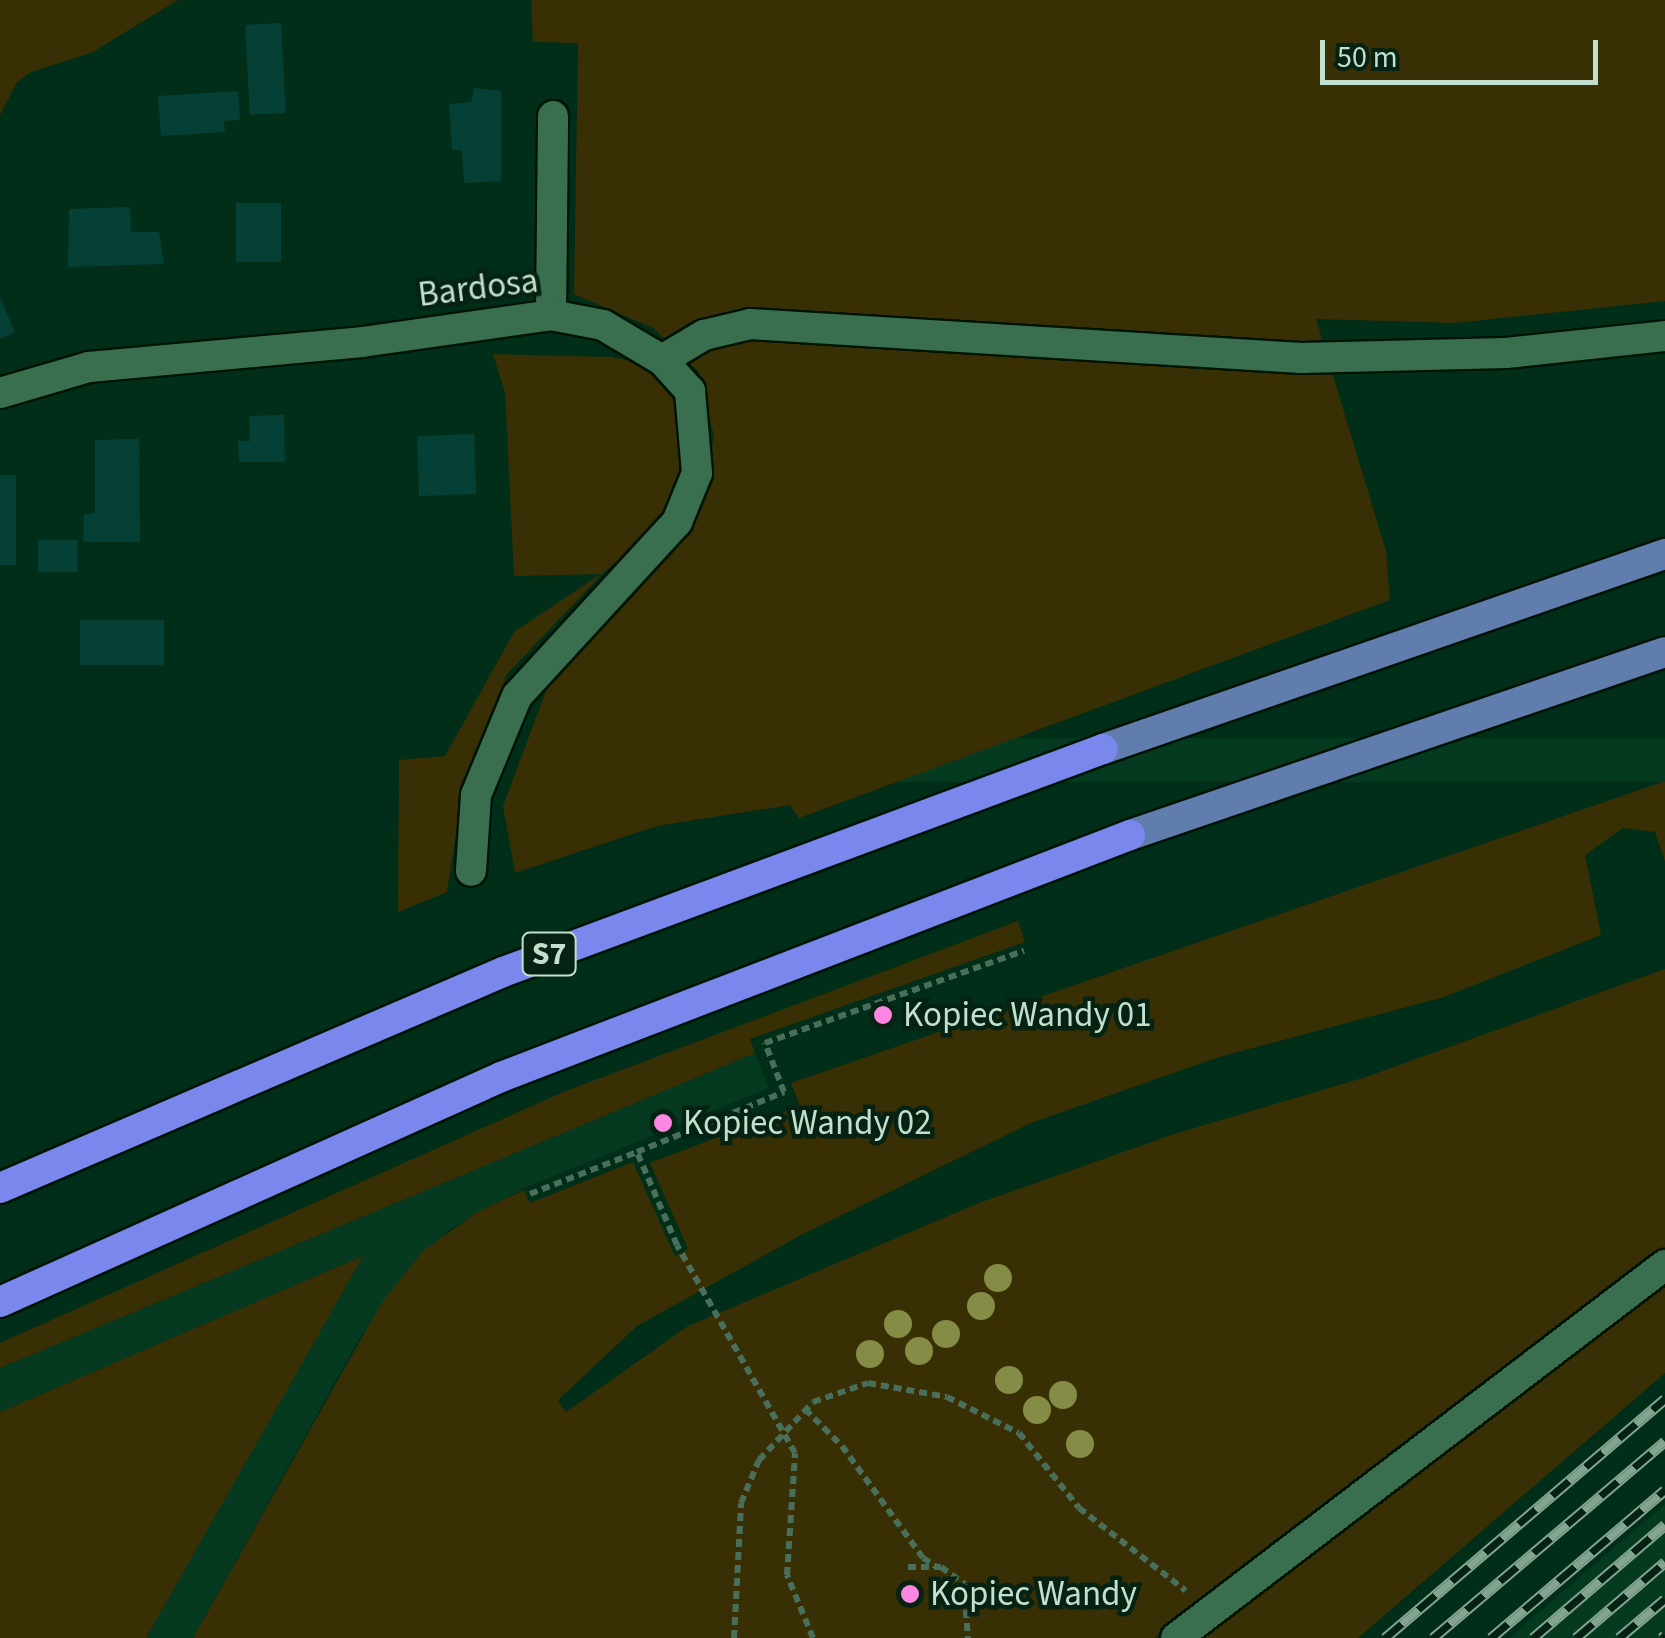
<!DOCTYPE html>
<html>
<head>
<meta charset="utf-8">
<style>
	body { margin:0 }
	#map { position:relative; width:1665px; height:1638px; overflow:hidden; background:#012e18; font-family:"Source Sans 3",sans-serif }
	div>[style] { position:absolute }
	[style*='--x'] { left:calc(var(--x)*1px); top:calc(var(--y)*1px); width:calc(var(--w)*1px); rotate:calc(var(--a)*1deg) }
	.built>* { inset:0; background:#053a21; transform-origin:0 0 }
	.green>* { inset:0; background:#382f04 }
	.building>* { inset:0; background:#044035; transform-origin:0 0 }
	.path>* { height:6px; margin-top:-3px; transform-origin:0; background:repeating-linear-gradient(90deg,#496f5b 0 8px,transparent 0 13px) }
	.roads { filter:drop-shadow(2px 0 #001406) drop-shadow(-2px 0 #001406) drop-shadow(0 2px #001406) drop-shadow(0 -2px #001406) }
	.minor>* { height:30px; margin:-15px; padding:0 15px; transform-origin:15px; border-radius:15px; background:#396f4f }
	.major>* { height:30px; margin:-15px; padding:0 15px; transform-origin:15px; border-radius:15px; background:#607dad }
	.highway>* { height:30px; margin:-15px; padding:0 15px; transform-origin:15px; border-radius:15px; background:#7a87ec }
	.rail>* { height:11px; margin-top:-5.5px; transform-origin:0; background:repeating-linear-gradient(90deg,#052212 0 22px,#83a491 0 44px); box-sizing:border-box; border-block:2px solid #83a491 }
	.trees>* { width:28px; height:28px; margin:-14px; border-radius:50%; background:#858c46 }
	.dots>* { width:28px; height:28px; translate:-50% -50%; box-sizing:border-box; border:5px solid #052212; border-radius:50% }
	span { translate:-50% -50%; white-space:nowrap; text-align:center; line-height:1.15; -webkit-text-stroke:9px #052212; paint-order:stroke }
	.shield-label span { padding:2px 8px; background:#052212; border:2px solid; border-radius:8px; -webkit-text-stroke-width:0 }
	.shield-label { font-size:32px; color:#c3dfcd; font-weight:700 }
	.street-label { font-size:35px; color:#c3dfcd }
	.poi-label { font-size:35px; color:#c3dfcd }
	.left { translate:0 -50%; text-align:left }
	.scale { position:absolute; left:1320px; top:40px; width:278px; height:45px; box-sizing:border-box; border:5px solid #c3dfcd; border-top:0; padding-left:12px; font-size:30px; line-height:35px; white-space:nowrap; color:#c3dfcd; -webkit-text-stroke:8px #052212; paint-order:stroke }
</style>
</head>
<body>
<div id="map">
	<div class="built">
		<div style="left:1665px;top:738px;width:44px;height:939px;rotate:90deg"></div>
		<div style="clip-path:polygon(755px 1053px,769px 1088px,524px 1188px,450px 1229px,360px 1337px,193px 1638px,146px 1638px,361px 1257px,0 1412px,0 1368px)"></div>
		<div style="clip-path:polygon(1665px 1504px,1665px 1638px,1509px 1638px)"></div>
	</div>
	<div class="green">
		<div style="clip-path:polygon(0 0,178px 0,91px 53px,31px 72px,17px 82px,0 115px)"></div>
		<div style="clip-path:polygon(531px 0,1665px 0,1665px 301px,1455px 323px,1316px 319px,1386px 551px,1390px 600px,799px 818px,790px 805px,657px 826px,515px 873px,503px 806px,555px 667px,608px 617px,703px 505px,714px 436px,698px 371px,653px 328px,574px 294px,578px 43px,533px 42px)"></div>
		<div style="clip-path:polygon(493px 354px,612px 357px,649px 365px,672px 394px,682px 467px,663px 521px,603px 573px,507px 674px,463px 787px,447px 892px,398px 912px,399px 760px,445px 756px,514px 632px,601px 574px,514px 576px,505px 392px)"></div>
		<div style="clip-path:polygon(1665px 781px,1665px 862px,1655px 832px,1623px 828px,1585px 855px,1601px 935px,1444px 997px,1219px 1057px,1031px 1123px,801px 1235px,637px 1326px,558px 1400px,566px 1412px,688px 1326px,979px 1203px,1174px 1134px,1366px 1077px,1665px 969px,1665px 1373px,1358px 1638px,1191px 1638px,1193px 1614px,1154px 1638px,193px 1638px,382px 1302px,423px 1251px,479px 1211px,524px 1190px,530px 1203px,633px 1162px,675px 1256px,688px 1249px,650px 1163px,800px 1106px,791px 1083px)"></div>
		<div style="clip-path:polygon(1018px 921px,1025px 942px,750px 1039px,755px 1053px,0 1368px,0 1343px,563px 1092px)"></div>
		<div style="clip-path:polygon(363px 1256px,146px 1638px,0 1638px,0 1412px)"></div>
	</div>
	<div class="building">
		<div style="left:281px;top:23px;width:90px;height:36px;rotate:87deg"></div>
		<div style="clip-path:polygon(474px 88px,501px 91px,501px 181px,464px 183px,462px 150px,452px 150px,449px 104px,471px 102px)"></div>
		<div style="clip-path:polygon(238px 91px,240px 120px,224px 121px,225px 132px,161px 136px,158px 96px)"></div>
		<div style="left:281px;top:203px;width:59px;height:45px;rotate:90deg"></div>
		<div style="clip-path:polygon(130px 207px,131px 232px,159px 232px,164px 264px,68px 267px,69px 209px)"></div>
		<div style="clip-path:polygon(0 297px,15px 332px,0 339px)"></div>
		<div style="clip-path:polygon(284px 415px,285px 462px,239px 462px,238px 441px,250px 441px,249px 416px)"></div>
		<div style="left:474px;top:434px;width:60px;height:57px;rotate:88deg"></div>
		<div style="clip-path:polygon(139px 439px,140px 542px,83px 542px,84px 514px,95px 513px,95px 440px)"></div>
		<div style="left:0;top:475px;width:16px;height:90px"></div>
		<div style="left:38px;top:540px;width:39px;height:32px"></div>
		<div style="left:80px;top:620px;width:84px;height:45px"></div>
	</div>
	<div class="path">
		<div style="--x:530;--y:1194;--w:115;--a:-21.4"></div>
		<div style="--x:805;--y:1409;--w:52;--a:45"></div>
		<div style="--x:842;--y:1446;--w:138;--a:54.1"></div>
		<div style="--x:923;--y:1558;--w:17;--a:33"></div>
		<div style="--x:908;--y:1567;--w:33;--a:0"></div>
		<div style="--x:941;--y:1567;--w:29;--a:36"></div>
		<div style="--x:964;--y:1584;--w:54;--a:85.8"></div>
		<div style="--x:734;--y:1638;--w:135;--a:-87"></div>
		<div style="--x:741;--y:1503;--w:47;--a:-67.3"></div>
		<div style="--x:759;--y:1460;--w:79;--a:-47"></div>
		<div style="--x:813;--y:1402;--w:58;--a:-19.1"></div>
		<div style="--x:868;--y:1383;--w:80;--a:10"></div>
		<div style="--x:947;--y:1397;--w:80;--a:26.6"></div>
		<div style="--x:1019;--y:1433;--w:96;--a:51.3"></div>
		<div style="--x:1079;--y:1508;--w:135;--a:37.8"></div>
		<div style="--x:813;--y:1638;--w:68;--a:-112.4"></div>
		<div style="--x:787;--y:1575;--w:122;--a:-86.2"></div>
		<div style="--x:795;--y:1453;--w:239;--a:-119.6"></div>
		<div style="--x:677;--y:1245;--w:101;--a:-113.3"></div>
		<div style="--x:637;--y:1152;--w:159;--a:-22.2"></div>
		<div style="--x:784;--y:1092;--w:53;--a:-111.2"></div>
		<div style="--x:765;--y:1043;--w:275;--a:-19.6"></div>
	</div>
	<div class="roads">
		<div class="minor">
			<div style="--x:551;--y:315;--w:199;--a:-89.4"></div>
			<div style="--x:662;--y:360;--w:49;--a:-30.8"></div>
			<div style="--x:704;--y:335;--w:47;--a:-13.4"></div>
			<div style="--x:750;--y:324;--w:552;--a:3.53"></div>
			<div style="--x:1301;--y:358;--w:205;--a:-1.4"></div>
			<div style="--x:1506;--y:353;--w:160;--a:-6.1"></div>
			<div style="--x:0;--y:393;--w:93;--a:-16.3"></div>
			<div style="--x:89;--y:367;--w:274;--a:-5.2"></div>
			<div style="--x:362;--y:342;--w:191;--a:-8.1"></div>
			<div style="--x:551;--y:315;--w:53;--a:10.9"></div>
			<div style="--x:603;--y:325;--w:69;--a:30.7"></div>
			<div style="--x:662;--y:360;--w:42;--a:47.9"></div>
			<div style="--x:690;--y:391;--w:82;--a:85.1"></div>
			<div style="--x:697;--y:473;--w:53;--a:112.2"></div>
			<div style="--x:677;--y:522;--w:236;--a:132.6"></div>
			<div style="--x:517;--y:696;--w:107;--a:112.5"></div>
			<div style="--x:476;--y:795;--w:76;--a:93.8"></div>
			<div style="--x:1176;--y:1638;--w:615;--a:-37.34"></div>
		</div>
		<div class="major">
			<div style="--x:1103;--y:749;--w:595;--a:-19.14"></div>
			<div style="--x:1130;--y:835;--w:565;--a:-18.88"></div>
		</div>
		<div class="highway">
			<div style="--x:0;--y:1188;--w:547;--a:-23.24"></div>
			<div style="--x:503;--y:972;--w:640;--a:-20.39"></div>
			<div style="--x:0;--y:1302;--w:549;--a:-24.18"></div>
			<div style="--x:501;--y:1077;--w:674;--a:-21.04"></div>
		</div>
	</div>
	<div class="rail">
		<div style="--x:1385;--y:1638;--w:368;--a:-40.5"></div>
		<div style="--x:1433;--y:1638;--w:304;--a:-40.3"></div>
		<div style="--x:1491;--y:1638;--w:228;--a:-40.4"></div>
		<div style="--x:1533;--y:1638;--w:174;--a:-40.6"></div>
		<div style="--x:1576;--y:1638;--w:117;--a:-40.5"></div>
		<div style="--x:1619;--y:1638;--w:60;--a:-40.3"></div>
		<div style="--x:1662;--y:1638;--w:4;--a:-45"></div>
	</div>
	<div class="trees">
		<div style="left:998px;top:1278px"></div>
		<div style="left:981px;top:1306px"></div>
		<div style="left:898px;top:1324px"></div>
		<div style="left:946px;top:1334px"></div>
		<div style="left:919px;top:1351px"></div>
		<div style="left:870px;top:1354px"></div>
		<div style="left:1009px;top:1380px"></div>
		<div style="left:1063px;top:1395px"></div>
		<div style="left:1037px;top:1410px"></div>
		<div style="left:1080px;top:1444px"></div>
	</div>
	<div class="dots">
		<div style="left:883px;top:1015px;background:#fd86e2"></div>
		<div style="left:663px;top:1123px;background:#fd86e2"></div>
		<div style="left:910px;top:1594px;background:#fd86e2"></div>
	</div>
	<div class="shield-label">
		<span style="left:549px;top:954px">S7</span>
	</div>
	<div class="street-label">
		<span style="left:478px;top:288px;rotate:-7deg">Bardosa</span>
	</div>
	<div class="poi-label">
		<span class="left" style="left:903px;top:1015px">Kopiec Wandy 01</span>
		<span class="left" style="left:683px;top:1123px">Kopiec Wandy 02</span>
		<span class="left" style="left:930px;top:1594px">Kopiec Wandy</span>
	</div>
	<div class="scale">50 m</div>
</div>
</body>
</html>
